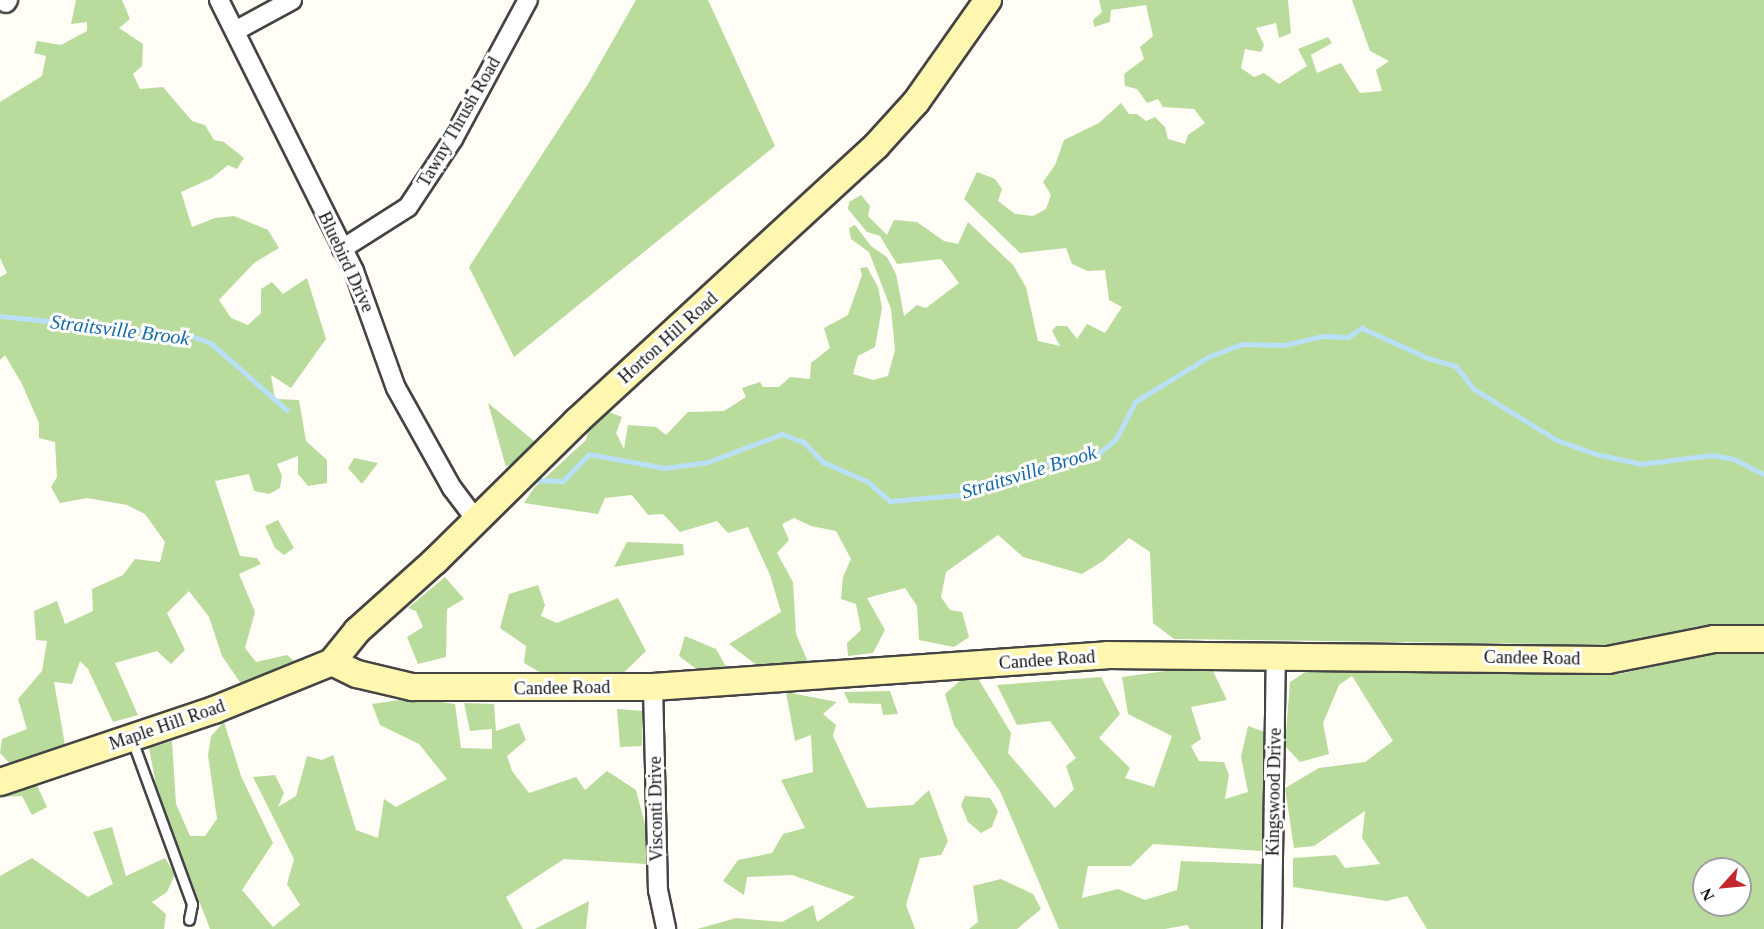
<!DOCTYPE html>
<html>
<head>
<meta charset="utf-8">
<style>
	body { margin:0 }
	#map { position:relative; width:1764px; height:929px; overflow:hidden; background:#fffdf5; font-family:"Times New Roman",serif }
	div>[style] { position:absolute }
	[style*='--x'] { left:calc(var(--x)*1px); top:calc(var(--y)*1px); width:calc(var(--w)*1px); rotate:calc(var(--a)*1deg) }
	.forest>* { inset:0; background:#b9dc9c }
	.stream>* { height:4.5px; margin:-2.25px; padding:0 2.25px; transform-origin:2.25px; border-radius:2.25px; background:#b9e0f7 }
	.roads { filter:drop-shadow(2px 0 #444) drop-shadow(-2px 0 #444) drop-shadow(0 2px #444) drop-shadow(0 -2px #444) }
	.lane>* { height:9px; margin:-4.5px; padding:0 4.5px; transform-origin:4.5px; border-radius:4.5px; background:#fff }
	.street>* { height:18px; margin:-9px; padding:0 9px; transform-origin:9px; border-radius:9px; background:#fff }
	.secondary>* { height:26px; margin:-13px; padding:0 13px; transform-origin:13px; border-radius:13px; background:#fff6b0 }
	span { translate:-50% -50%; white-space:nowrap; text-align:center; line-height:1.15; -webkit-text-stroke:6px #fff; paint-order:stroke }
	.street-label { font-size:18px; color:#111 }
	.water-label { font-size:20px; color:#1768a6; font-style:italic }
	.north { position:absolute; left:1692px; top:857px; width:60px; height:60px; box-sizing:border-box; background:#fff; border:2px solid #a0a0a0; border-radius:50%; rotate:243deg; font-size:16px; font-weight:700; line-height:24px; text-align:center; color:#111 }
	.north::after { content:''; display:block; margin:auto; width:21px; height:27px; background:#c4262e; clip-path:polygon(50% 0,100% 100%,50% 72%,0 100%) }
</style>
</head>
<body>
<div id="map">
	<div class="forest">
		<div style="clip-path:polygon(76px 0,122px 0,130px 19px,119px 28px,143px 44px,142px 66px,133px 74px,140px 89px,163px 87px,192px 121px,205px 125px,214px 140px,224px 142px,244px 158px,237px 169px,228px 165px,212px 178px,181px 192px,192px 227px,215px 218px,234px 216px,268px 230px,279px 248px,254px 263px,219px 300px,231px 318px,248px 325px,261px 313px,261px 289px,272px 282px,283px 294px,307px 278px,326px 339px,291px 388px,271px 375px,275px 399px,299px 400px,306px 441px,327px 460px,327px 483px,308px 486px,298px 474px,298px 456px,277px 464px,282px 476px,280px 488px,269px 494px,254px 491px,249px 474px,215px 481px,240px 556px,257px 558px,261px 564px,239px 574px,255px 612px,245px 648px,256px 662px,287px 655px,300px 666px,244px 688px,222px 656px,209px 617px,189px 591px,167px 613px,185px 650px,171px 664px,157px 651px,115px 663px,138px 715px,113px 722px,88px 669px,80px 661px,72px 684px,54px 682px,65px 745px,15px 769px,0 753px,2px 739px,27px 729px,18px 699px,42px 671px,47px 641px,36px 640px,34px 611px,57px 601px,65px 624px,93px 611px,92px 589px,123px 575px,135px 559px,160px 562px,165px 542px,145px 514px,127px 505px,87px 498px,60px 503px,51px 487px,57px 477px,55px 442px,39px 438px,39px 423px,22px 384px,5px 355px,0 360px,0 277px,7px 273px,0 258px,0 102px,42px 76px,46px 56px,34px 53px,37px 41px,61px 45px,87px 31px,87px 22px,71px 24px)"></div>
		<div style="clip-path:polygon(636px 0,708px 0,775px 146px,514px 357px,469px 267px,588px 84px)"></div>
		<div style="clip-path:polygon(1099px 0,1288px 0,1291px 33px,1279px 38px,1276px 23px,1256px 28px,1264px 45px,1261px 52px,1245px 49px,1241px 68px,1254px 77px,1264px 73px,1279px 84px,1307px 66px,1298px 49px,1328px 37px,1332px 43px,1311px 55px,1317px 73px,1341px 63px,1360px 93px,1382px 91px,1376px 70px,1389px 61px,1370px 51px,1352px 0,1764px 0,1764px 624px,1699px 626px,1619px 645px,1174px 639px,1153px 623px,1150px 552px,1129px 538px,1103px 561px,1082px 574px,1023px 557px,998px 535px,946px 572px,941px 597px,950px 610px,962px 612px,969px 637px,954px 647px,919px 640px,917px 606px,905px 588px,867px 598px,885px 630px,873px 653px,848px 656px,847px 643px,861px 630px,856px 604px,841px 599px,843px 577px,851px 559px,836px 531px,811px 526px,794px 518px,782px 524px,789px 540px,777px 553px,793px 582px,796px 634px,808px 662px,778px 672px,754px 663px,729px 644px,781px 612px,770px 575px,748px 527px,728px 533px,717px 521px,680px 532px,663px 514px,648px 515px,632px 495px,605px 498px,598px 514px,524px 503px,534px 488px,586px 440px,590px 423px,609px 412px,622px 417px,616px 433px,624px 449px,628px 425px,656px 427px,666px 435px,688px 412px,724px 411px,746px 397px,742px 388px,760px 382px,763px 387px,779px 387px,790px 377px,810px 379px,811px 363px,830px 348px,824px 328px,848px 315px,862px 275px,860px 268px,867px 267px,878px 287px,882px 308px,875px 347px,858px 356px,853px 374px,873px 380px,888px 376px,895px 350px,891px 309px,869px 252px,851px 239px,849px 228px,855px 225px,871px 246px,887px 257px,896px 274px,904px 316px,917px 305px,926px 308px,959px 283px,941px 259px,897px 264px,880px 236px,867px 232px,848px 209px,849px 202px,861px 195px,870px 206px,868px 216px,887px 235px,894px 220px,917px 222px,944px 241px,958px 244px,968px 222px,1013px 265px,1026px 287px,1038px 341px,1060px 346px,1052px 331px,1056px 326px,1067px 326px,1077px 339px,1087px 324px,1105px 333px,1122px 307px,1109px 300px,1105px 270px,1088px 271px,1072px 264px,1066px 248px,1020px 253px,964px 199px,977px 172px,995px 179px,1002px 189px,998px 201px,1015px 214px,1033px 216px,1046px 209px,1051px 195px,1043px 182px,1055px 165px,1064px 140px,1099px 123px,1121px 103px,1129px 114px,1137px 114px,1146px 121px,1155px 117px,1165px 127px,1168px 139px,1185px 144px,1188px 135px,1205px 123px,1194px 109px,1163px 107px,1158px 99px,1147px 103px,1137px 89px,1125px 86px,1124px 74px,1144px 59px,1140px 47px,1153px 36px,1146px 5px,1111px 10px,1110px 22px,1094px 27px,1093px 20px,1102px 12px)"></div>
		<div style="clip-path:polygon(488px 403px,540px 446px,506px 467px)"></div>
		<div style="clip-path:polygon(354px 458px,378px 463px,362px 484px,348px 468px)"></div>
		<div style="clip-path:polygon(278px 520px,294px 548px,284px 555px,275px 548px,265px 526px)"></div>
		<div style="clip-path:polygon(627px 542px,683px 544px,684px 555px,614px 567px)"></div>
		<div style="clip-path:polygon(445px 577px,464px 599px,447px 609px,446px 657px,418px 664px,407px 637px,423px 627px,416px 611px,408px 608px)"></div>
		<div style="clip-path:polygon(538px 585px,545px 605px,541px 616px,557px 623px,618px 598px,646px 651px,617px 679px,555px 681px,524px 663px,526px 646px,500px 628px,509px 594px)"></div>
		<div style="clip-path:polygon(685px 636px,716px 649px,728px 670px,703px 674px,679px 656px)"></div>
		<div style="clip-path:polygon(evenodd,1733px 649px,1764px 653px,1764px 929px,1427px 929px,1407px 896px,1387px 901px,1293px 887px,1293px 858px,1336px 855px,1345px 868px,1380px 864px,1362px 838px,1365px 811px,1314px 846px,1294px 848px,1285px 788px,1319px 768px,1365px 762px,1393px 741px,1352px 676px,1339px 685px,1323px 723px,1329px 754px,1300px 762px,1285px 746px,1290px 682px,1313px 667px,1619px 674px,1733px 649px,1704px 869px,1740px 869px,1740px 905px,1704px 905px,1704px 869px)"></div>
		<div style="clip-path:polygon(1210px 665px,1227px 700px,1191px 707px,1201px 739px,1191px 746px,1199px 761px,1224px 762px,1229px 775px,1225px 799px,1248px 792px,1241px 757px,1248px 726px,1265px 732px,1262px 851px,1153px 844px,1131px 866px,1088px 866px,1082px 898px,1118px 889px,1145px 900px,1177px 890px,1181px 861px,1262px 864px,1261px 929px,1190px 929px,1187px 925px,1165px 929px,1059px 929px,1000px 791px,954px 725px,945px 694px,961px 680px,979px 680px,1011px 733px,1008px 753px,1055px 808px,1074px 789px,1066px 766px,1076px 758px,1050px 721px,1017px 725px,997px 685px,1101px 677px,1120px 714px,1099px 738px,1130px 768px,1125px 778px,1154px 787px,1172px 736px,1128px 714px,1122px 677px)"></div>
		<div style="clip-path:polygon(890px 691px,898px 714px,883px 715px,881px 704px,849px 703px,844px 692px)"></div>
		<div style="clip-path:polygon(786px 692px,837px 702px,823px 714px,836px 725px,833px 736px,867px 808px,913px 805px,929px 790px,948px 841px,941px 855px,920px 858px,906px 905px,915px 929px,697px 929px,736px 918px,782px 922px,813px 905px,817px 922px,855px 897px,792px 875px,747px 877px,744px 895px,723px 881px,738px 860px,772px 853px,783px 834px,805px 828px,781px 780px,813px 772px,811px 735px,795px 741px)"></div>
		<div style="clip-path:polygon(413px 698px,455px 704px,461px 748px,492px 749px,492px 729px,470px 731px,464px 703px,494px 704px,496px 731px,519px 723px,526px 740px,507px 756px,512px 771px,529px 793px,576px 777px,585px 790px,607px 771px,636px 790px,647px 832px,646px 864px,564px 859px,506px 897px,523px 929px,210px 929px,158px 795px,149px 748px,172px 741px,176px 804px,190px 836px,205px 836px,217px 819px,208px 755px,211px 736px,224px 722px,241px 776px,273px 843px,242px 890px,273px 927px,300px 905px,287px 884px,294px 859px,253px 777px,275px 775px,284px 793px,278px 807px,296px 796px,307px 756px,322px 760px,333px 755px,356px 830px,378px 838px,384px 799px,396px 807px,447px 779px,419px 744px,380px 725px,372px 704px)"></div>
		<div style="clip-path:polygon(617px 709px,643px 711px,642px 746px,620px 747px)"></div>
		<div style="clip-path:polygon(34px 779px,47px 807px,32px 815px,22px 796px,0 797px)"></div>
		<div style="clip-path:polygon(965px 796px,990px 798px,998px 811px,992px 827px,981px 833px,968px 822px,961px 805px)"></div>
		<div style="clip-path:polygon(112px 827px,126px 876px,165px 858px,175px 874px,167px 892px,152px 902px,166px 914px,164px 929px,0 929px,0 876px,32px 858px,88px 897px,113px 884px,93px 832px)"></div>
		<div style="clip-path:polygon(1001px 879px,1033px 894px,1041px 909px,1017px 929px,969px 929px,978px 922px,973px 886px)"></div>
		<div style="clip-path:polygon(589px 901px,586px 929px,535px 929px)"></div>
	</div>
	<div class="stream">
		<div style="--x:0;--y:316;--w:193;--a:5.9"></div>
		<div style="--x:192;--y:336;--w:20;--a:20"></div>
		<div style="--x:211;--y:343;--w:101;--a:41.4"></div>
		<div style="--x:535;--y:480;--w:28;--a:2"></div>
		<div style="--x:563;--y:481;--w:37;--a:-46"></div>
		<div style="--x:589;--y:454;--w:77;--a:10.4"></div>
		<div style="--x:665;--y:468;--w:43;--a:-7.9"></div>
		<div style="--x:708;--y:462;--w:79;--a:-20.7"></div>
		<div style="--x:782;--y:434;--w:23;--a:20"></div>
		<div style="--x:804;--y:442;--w:28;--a:46"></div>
		<div style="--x:823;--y:462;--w:48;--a:23.4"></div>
		<div style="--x:867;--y:481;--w:30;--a:41"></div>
		<div style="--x:890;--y:501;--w:69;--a:-5"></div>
		<div style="--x:959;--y:495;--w:49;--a:-20.3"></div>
		<div style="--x:1005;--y:478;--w:15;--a:0"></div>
		<div style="--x:1020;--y:478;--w:35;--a:-29"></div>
		<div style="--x:1051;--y:461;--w:48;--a:-8.5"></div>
		<div style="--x:1098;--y:454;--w:23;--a:-40"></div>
		<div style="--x:1116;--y:439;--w:42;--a:-62.8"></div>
		<div style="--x:1135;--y:402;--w:86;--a:-31.7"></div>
		<div style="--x:1208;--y:357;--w:36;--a:-21"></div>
		<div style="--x:1242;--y:344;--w:42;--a:1.4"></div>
		<div style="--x:1284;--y:345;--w:40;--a:-13"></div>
		<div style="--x:1323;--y:336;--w:25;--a:2"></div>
		<div style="--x:1348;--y:337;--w:17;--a:-33"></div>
		<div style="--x:1362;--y:328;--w:72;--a:24.4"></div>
		<div style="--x:1428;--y:358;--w:29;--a:16"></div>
		<div style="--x:1456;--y:366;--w:29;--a:52"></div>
		<div style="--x:1474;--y:389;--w:97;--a:31.6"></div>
		<div style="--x:1557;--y:440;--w:41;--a:19.7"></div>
		<div style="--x:1596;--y:454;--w:46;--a:12.5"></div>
		<div style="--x:1641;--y:464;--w:71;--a:-7.3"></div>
		<div style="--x:1711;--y:455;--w:23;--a:10"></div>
		<div style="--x:1734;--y:459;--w:34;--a:27"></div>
	</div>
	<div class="roads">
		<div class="lane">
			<div style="--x:132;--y:740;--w:175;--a:69.9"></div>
			<div style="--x:192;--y:904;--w:16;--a:101"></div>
		</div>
		<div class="street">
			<div style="--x:219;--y:0;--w:303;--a:63.5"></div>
			<div style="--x:354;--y:271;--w:124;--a:70.3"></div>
			<div style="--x:396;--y:388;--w:115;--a:60.8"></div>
			<div style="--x:452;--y:488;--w:40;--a:53"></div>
			<div style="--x:6;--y:3;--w:4;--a:-56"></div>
			<div style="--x:235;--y:31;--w:65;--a:-28.5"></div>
			<div style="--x:342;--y:249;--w:78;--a:-32.5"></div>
			<div style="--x:408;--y:207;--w:82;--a:-56.5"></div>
			<div style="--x:453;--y:139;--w:158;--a:-61.7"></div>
			<div style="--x:653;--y:687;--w:203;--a:88.6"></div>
			<div style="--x:658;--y:890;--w:40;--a:78"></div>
			<div style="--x:1272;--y:929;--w:273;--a:-89.2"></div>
		</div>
		<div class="secondary">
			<div style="--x:332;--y:662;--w:28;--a:26"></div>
			<div style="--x:357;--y:674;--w:57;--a:13.3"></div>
			<div style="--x:412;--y:687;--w:241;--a:0"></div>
			<div style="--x:653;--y:687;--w:455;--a:-4"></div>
			<div style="--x:1107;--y:655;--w:501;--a:0.57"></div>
			<div style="--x:1608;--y:660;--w:108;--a:-11.2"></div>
			<div style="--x:1714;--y:639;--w:50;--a:0"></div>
			<div style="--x:0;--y:782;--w:226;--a:-18.6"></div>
			<div style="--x:214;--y:710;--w:127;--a:-22.1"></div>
			<div style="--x:332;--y:662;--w:40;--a:-51"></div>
			<div style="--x:357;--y:631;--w:105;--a:-41.9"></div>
			<div style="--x:435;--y:561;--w:199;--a:-44.6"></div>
			<div style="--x:577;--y:421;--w:406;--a:-42.6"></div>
			<div style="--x:876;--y:146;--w:59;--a:-47.7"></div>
			<div style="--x:916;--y:102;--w:125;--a:-54.8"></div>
		</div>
	</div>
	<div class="street-label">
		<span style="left:459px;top:122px;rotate:-60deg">Tawny Thrush Road</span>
		<span style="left:346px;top:262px;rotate:65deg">Bluebird Drive</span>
		<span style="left:668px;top:338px;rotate:-42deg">Horton Hill Road</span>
		<span style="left:1532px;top:658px;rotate:1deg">Candee Road</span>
		<span style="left:1047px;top:660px;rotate:-4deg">Candee Road</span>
		<span style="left:562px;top:688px;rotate:-1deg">Candee Road</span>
		<span style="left:167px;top:725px;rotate:-19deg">Maple Hill Road</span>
		<span style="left:1274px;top:792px;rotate:-89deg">Kingswood Drive</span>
		<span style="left:656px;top:809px;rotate:-91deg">Visconti Drive</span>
	</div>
	<div class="water-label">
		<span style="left:120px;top:330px;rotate:7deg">Straitsville Brook</span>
		<span style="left:1029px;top:472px;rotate:-17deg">Straitsville Brook</span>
	</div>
	<div class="north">N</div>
</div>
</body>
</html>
